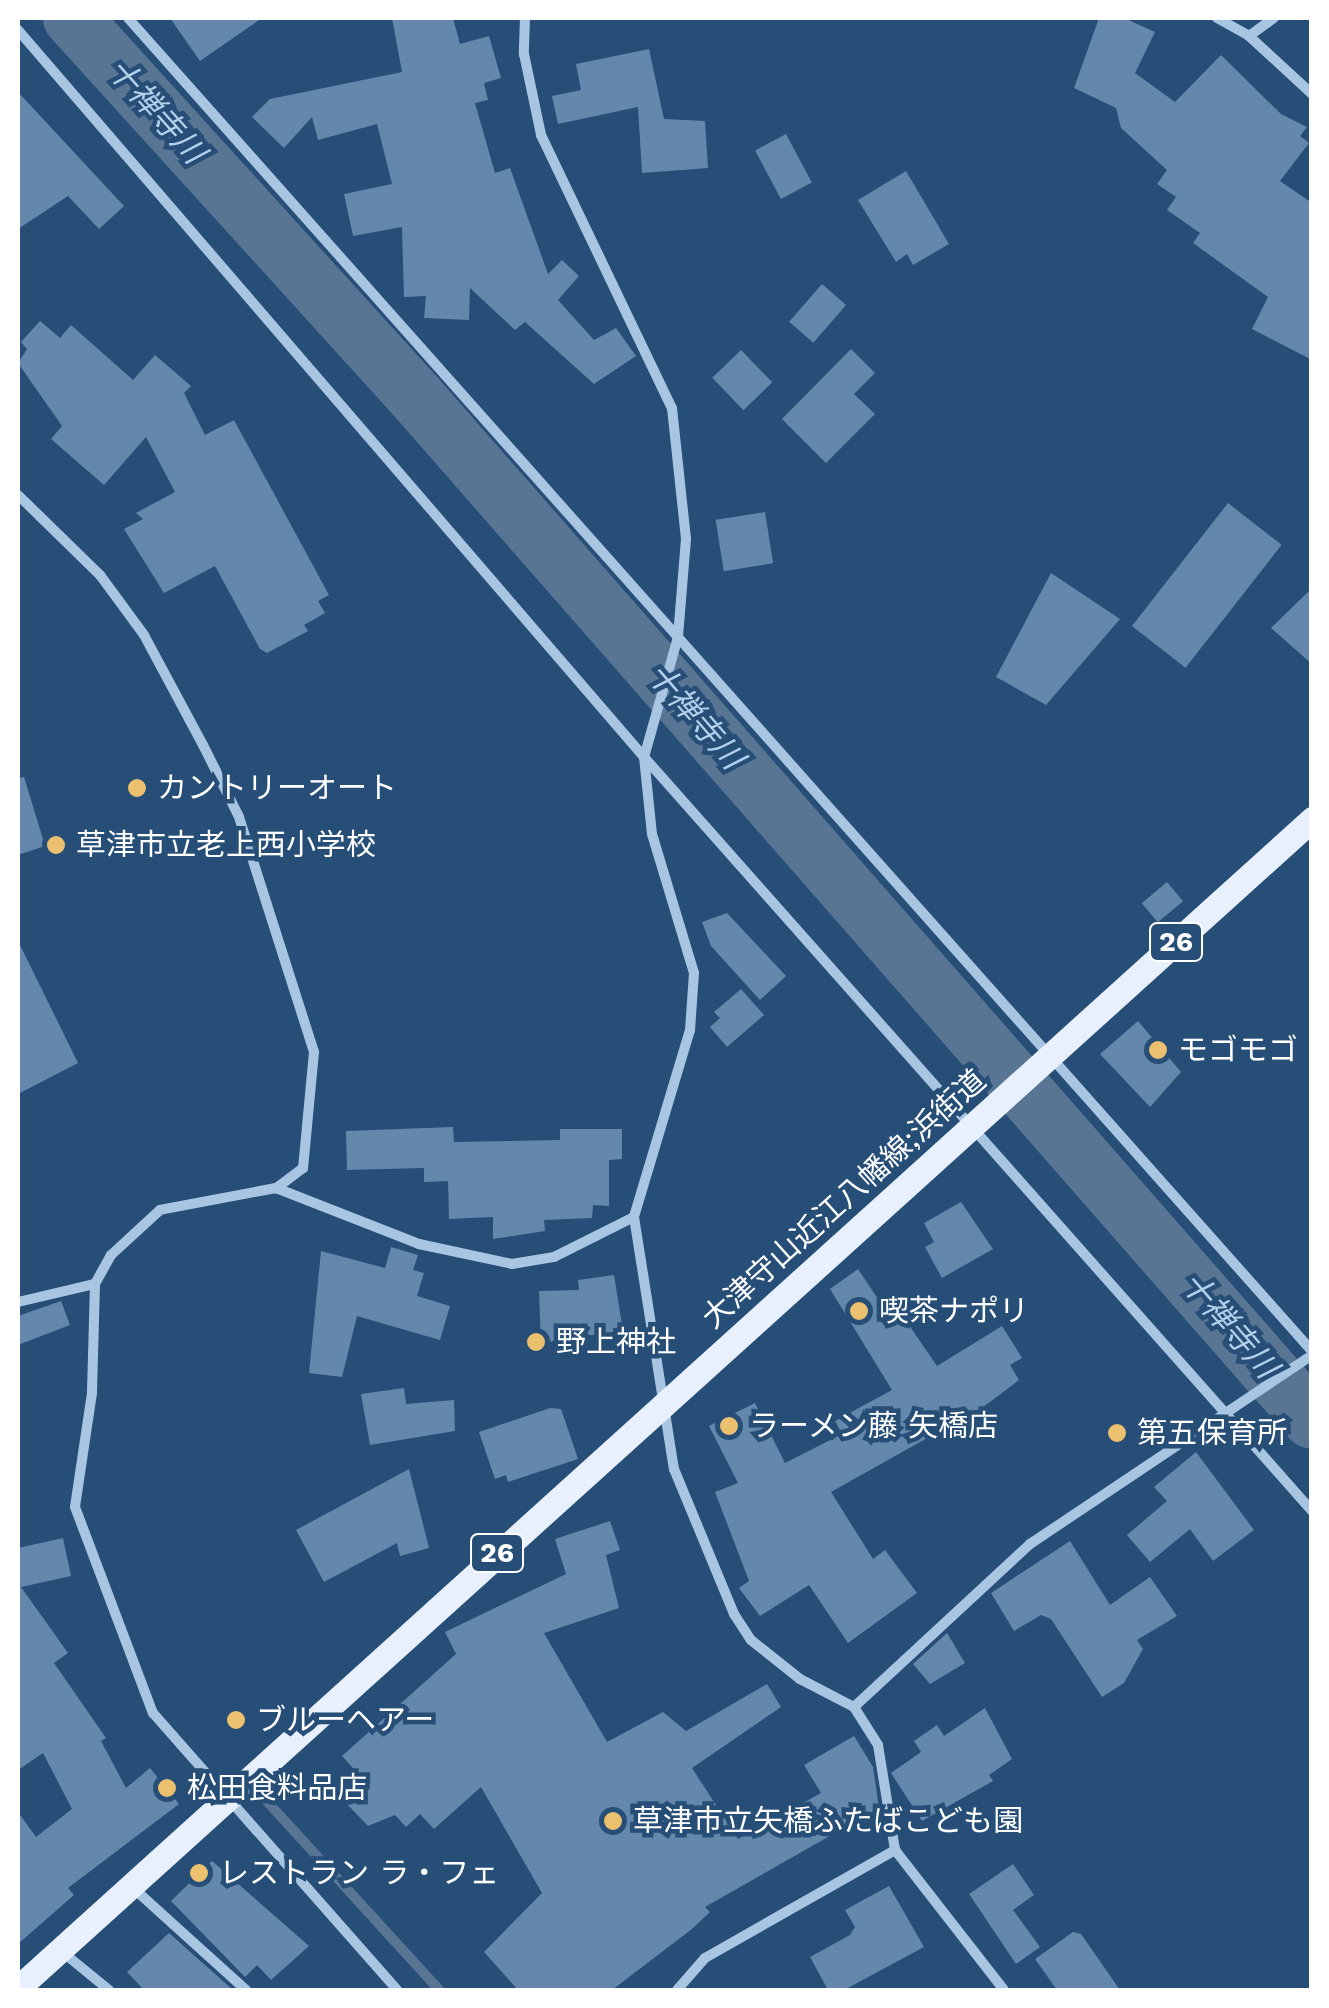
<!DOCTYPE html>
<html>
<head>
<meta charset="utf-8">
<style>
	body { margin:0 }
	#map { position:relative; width:1329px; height:2008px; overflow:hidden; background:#264e77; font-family:"Work Sans","Noto Sans JP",sans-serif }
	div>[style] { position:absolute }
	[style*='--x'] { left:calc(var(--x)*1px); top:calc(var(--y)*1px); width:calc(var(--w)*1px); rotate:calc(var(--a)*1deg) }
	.stream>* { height:10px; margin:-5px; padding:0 5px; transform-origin:5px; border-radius:5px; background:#587694 }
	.river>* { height:58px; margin:-29px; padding:0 29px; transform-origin:29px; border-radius:29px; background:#587694 }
	.building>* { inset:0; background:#6388ac; transform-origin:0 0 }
	.minor>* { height:10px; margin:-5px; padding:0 5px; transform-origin:5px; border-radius:5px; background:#a8c6e2 }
	.primary>* { height:25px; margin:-12.5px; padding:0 12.5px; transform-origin:12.5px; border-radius:12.5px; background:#e7f0fc }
	.dots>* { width:28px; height:28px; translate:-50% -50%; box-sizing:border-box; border:5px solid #264e77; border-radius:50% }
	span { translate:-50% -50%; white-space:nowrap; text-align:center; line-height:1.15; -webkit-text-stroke:9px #264e77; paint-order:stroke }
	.shield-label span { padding:2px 8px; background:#264e77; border:2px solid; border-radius:8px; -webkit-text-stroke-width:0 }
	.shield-label { font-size:28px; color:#fff; font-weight:700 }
	.poi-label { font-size:30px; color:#fff }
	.left { translate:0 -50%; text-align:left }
	.street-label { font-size:30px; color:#fff }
	.water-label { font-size:32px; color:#b3d0eb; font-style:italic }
	.frame { position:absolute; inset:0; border:20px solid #fff; pointer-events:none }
</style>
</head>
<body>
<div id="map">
	<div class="stream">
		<div style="--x:263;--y:1797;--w:261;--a:47.6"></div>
	</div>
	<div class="river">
		<div style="--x:72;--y:18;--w:513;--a:47.76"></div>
		<div style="--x:417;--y:398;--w:1358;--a:48.79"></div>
	</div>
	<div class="building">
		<div style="clip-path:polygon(170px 18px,262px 18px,200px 61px)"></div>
		<div style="clip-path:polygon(392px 18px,453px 18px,460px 44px,489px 36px,501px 78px,484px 83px,488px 100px,475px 103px,495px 173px,510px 168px,548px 274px,562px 260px,579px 276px,558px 300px,594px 340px,616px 328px,636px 356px,594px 384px,525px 322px,515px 330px,470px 288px,469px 320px,424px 318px,426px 296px,404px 297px,402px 227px,353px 236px,344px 194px,392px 184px,377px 124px,318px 140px,312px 117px,284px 148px,252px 117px,270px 99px,402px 72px)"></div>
		<div style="clip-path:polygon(1099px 18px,1124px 18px,1155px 32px,1135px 73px,1175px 102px,1221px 55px,1281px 114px,1307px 127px,1300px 136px,1309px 143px,1280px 181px,1312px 203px,1312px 360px,1252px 329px,1268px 297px,1193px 243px,1200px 233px,1167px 210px,1176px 197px,1157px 184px,1167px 170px,1121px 128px,1116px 108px,1074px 88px)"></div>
		<div style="clip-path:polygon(649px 49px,664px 119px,705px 121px,708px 168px,642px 173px,638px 107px,558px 124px,552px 96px,581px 90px,576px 64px)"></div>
		<div style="clip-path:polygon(18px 92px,124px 206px,99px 229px,68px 196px,18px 229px)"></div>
		<div style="left:786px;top:134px;width:55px;height:35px;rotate:62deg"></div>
		<div style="clip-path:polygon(906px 171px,949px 244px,913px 265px,907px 254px,896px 262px,858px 200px)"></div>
		<div style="left:822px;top:284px;width:32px;height:50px;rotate:41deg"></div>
		<div style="clip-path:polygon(40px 321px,60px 338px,71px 325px,133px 380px,155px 355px,191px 386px,184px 393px,205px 435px,234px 420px,329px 595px,318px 601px,325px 613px,304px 625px,308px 631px,267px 653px,260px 649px,215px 566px,164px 593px,124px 529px,143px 519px,136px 513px,175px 492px,146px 437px,104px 485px,51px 439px,62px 426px,18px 363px,27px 349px,21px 342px)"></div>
		<div style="clip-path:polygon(851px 349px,875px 373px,854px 394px,875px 414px,826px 463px,782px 419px)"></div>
		<div style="left:741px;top:350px;width:45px;height:40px;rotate:46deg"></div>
		<div style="left:1228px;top:503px;width:68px;height:156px;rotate:38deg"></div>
		<div style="left:765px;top:512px;width:52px;height:50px;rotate:81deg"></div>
		<div style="clip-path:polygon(1051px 573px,1120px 619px,1046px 705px,996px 677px)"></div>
		<div style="clip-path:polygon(1312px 588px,1312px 664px,1271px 628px)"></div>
		<div style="clip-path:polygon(24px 777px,45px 846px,18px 855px,18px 778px)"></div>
		<div style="left:1167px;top:882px;width:25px;height:33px;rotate:50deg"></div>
		<div style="clip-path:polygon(727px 913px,786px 976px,760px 1000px,711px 946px,702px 922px)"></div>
		<div style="clip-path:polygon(18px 941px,78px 1063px,18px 1094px)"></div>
		<div style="clip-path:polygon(741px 989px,764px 1015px,727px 1047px,710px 1027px,720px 1018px,714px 1012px)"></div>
		<div style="clip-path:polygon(1138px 1021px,1181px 1072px,1150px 1107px,1100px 1054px)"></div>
		<div style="clip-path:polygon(453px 1127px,454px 1142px,560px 1140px,560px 1129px,622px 1129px,622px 1159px,609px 1160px,609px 1206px,593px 1205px,592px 1218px,544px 1220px,545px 1231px,493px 1239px,493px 1217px,449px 1219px,448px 1181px,424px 1182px,424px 1168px,347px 1170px,346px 1131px)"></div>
		<div style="clip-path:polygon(961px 1202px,993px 1249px,942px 1278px,925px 1247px,934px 1242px,924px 1223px)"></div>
		<div style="clip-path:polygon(391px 1247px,418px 1255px,413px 1270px,424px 1273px,417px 1296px,450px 1306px,440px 1340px,357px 1316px,342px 1377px,309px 1373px,321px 1251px,385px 1268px)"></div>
		<div style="clip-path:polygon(858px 1269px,882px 1305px,891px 1299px,937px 1366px,1002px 1326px,1022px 1358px,1010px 1365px,1019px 1380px,986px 1405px,831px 1492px,873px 1559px,885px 1550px,917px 1593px,848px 1643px,809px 1585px,760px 1616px,739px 1588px,749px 1581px,715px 1492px,738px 1483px,709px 1426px,755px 1403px,785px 1463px,842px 1434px,835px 1421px,892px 1390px,830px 1289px)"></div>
		<div style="clip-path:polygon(614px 1275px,623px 1331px,586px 1336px,585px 1330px,541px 1345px,539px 1291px,579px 1290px,578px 1280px)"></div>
		<div style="clip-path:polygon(61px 1301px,70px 1325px,18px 1345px,18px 1316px)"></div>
		<div style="clip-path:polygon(404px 1388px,406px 1404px,454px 1400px,455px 1431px,370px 1445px,361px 1394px)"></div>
		<div style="clip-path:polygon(550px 1408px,561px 1409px,578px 1459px,508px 1482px,506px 1475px,495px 1479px,479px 1432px)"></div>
		<div style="clip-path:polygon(1196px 1452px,1254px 1530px,1213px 1561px,1190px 1529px,1150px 1562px,1127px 1535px,1167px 1501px,1154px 1487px)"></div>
		<div style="clip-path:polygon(409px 1469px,429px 1548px,400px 1556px,397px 1543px,324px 1582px,296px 1530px)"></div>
		<div style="clip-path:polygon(610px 1521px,620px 1550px,606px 1555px,619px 1608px,544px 1633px,607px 1742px,663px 1712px,686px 1731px,767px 1684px,781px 1707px,692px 1768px,738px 1839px,821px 1793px,804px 1765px,854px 1736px,873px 1767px,879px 1808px,705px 1907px,710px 1912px,692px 1929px,612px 1990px,518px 1990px,484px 1952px,542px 1893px,481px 1787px,434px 1829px,420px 1814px,406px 1827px,395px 1815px,368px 1826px,347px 1804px,362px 1778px,342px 1756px,456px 1654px,445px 1632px,566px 1574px,555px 1539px)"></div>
		<div style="clip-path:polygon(63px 1538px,71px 1576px,21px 1587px,68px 1653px,54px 1663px,106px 1738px,101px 1741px,126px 1788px,150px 1768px,179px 1804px,68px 1888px,74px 1895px,18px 1944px,18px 1812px,36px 1837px,72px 1809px,43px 1753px,18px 1770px,18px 1548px)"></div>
		<div style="clip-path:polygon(1070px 1541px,1110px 1605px,1150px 1577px,1177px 1616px,1137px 1640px,1143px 1649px,1124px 1683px,1102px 1697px,1051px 1619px,1041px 1615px,1014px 1631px,991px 1593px)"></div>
		<div style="clip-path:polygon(947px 1633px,965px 1663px,930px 1684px,913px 1664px)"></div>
		<div style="clip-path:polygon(985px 1708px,1012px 1759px,989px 1775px,993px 1781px,922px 1821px,891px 1773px,921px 1752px,914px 1741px,937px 1725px,944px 1736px)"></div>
		<div style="clip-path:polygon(212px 1861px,309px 1946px,271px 1980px,257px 1965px,245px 1977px,171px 1901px)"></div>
		<div style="clip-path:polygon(1013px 1864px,1034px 1895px,1013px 1910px,1040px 1947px,1016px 1964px,969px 1894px)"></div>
		<div style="clip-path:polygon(889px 1886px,924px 1947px,844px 1990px,828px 1990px,810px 1957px,850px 1935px,855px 1927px,845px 1910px)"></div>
		<div style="clip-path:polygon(1073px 1932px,1081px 1934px,1120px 1990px,1057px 1990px,1035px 1959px)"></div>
		<div style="clip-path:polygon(169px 1933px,233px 1990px,144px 1990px,127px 1972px)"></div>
	</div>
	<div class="minor">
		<div style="--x:128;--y:18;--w:1783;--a:48.39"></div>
		<div style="--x:525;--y:18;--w:36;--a:92"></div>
		<div style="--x:524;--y:54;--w:83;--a:78.1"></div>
		<div style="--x:541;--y:135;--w:303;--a:64.4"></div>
		<div style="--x:672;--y:408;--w:132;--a:83.9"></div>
		<div style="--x:686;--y:539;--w:98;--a:94.7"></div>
		<div style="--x:678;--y:637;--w:125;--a:105.8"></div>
		<div style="--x:644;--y:757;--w:77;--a:84.1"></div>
		<div style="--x:652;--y:834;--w:145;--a:73.2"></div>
		<div style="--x:694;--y:973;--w:57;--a:94"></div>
		<div style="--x:690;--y:1030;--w:195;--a:106.7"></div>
		<div style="--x:634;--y:1217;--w:255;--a:81"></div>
		<div style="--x:674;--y:1469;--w:157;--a:67.5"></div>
		<div style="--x:734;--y:1614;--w:31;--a:57"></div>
		<div style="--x:751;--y:1640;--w:63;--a:38.5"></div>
		<div style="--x:800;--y:1679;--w:61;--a:27.4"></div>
		<div style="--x:854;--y:1707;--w:45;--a:57.7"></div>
		<div style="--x:878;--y:1745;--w:106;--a:80.8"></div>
		<div style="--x:895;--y:1850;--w:177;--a:52.1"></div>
		<div style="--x:1217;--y:18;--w:37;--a:29"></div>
		<div style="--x:1249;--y:36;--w:86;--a:42.6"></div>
		<div style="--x:18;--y:30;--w:959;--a:49.27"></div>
		<div style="--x:644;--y:757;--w:1007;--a:48.46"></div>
		<div style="--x:1249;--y:36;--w:31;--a:-36"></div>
		<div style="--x:18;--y:495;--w:115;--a:44.3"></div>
		<div style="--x:100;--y:575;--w:74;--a:53.7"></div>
		<div style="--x:144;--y:635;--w:125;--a:61.8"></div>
		<div style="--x:203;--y:745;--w:80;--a:63.4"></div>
		<div style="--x:239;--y:817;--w:247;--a:72.3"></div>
		<div style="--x:314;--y:1052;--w:117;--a:95.4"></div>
		<div style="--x:303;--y:1168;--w:34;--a:143"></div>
		<div style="--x:276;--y:1188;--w:118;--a:169.3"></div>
		<div style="--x:160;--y:1210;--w:67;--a:137.4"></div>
		<div style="--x:111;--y:1255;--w:33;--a:119"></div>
		<div style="--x:95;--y:1284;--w:109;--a:91.6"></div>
		<div style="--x:92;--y:1393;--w:115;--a:98.5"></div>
		<div style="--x:75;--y:1507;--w:220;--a:69.3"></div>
		<div style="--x:153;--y:1713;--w:369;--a:48.6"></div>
		<div style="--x:276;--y:1188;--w:154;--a:21.4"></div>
		<div style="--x:419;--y:1244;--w:95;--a:12.1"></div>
		<div style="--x:512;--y:1264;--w:43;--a:-9.5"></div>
		<div style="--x:554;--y:1257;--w:89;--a:-26.6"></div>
		<div style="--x:18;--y:1302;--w:79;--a:-13.2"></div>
		<div style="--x:854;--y:1707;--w:240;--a:-42.8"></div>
		<div style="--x:1030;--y:1544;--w:339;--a:-33.8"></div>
		<div style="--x:132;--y:1887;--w:154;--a:42.1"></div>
		<div style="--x:60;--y:1950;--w:63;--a:39.2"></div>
		<div style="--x:677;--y:1990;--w:43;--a:-48.8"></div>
		<div style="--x:705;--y:1958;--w:219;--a:-29.6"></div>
	</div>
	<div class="primary">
		<div style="--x:18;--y:1988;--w:1744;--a:-42.09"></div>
	</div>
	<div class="dots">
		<div style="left:137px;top:788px;background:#ebc06e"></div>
		<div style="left:56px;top:845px;background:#ebc06e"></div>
		<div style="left:1158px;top:1050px;background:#ebc06e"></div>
		<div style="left:859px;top:1311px;background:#ebc06e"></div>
		<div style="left:536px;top:1342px;background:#ebc06e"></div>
		<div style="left:729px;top:1426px;background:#ebc06e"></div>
		<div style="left:1117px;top:1433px;background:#ebc06e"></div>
		<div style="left:236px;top:1720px;background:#ebc06e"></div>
		<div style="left:167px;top:1788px;background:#ebc06e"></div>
		<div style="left:613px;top:1821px;background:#ebc06e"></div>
		<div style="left:199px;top:1873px;background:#ebc06e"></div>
	</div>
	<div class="shield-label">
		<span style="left:1176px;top:942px">26</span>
		<span style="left:497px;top:1553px">26</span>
	</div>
	<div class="poi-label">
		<span class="left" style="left:157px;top:788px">カントリーオート</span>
		<span class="left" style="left:76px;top:845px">草津市立老上西小学校</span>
		<span class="left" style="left:1178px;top:1050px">モゴモゴ</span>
		<span class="left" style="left:879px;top:1311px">喫茶ナポリ</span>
		<span class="left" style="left:556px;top:1342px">野上神社</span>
		<span class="left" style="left:749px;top:1426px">ラーメン藤 矢橋店</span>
		<span class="left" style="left:1137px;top:1433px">第五保育所</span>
		<span class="left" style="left:256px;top:1720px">ブルーヘアー</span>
		<span class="left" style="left:187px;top:1788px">松田食料品店</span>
		<span class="left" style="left:633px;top:1821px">草津市立矢橋ふたばこども園</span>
		<span class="left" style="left:219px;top:1873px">レストラン ラ・フェ</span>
	</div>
	<div class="street-label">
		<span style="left:844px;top:1199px;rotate:-42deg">大津守山近江八幡線;浜街道</span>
	</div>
	<div class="water-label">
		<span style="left:156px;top:111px;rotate:48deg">十禅寺川</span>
		<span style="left:695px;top:716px;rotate:49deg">十禅寺川</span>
		<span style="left:1229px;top:1325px;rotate:49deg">十禅寺川</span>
	</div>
	<div class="frame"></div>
</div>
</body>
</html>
